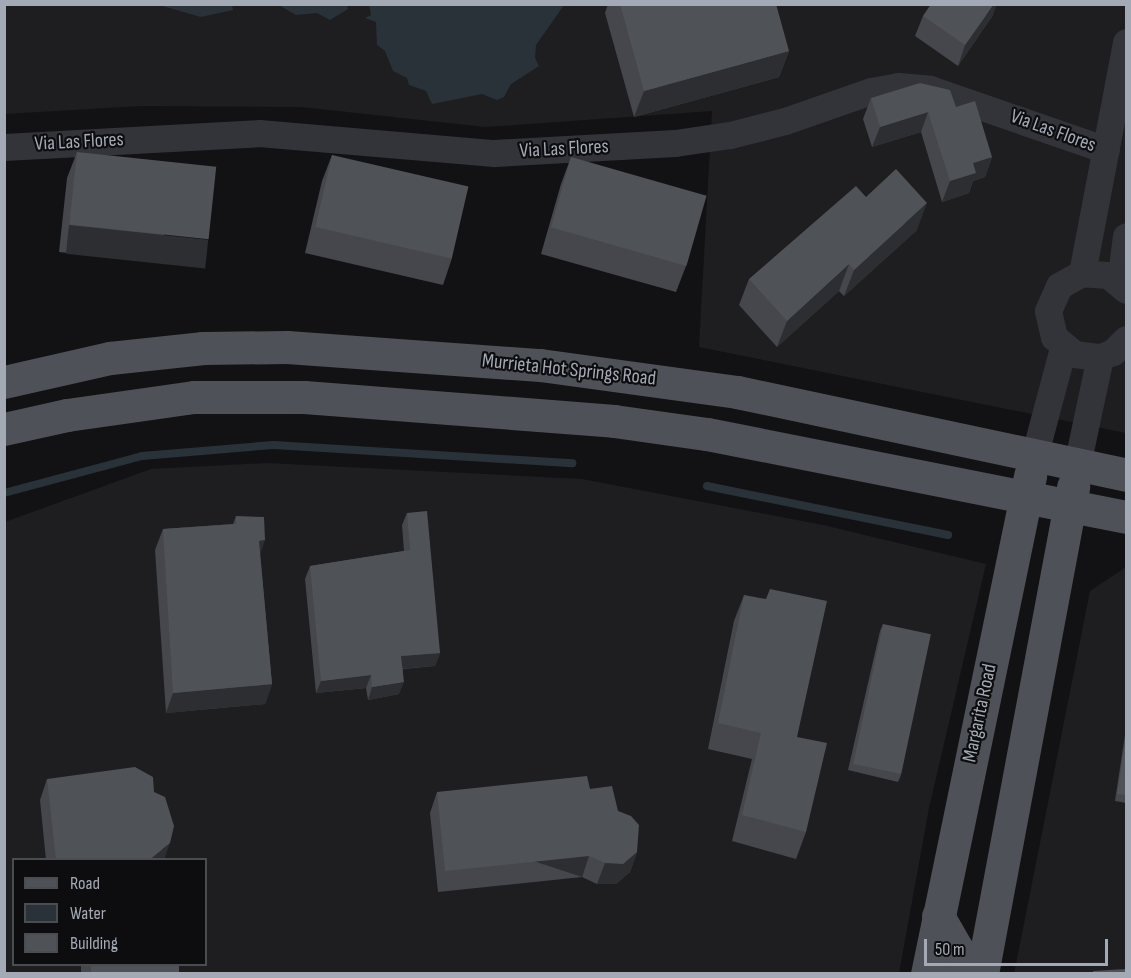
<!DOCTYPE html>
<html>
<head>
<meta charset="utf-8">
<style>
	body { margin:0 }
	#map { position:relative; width:1131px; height:978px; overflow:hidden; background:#121214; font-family:"Sofia Sans Condensed",sans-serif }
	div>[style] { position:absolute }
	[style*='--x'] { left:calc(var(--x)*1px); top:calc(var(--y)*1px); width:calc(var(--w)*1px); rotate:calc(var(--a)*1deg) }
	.built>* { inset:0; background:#1e1e21 }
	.water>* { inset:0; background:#283238 }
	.stream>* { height:8px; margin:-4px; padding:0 4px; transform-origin:4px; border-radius:4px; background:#283238 }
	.minor>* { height:27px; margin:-13.5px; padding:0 13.5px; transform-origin:13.5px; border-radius:13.5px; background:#333439 }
	.major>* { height:33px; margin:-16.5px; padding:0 16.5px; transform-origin:16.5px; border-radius:16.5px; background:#4f5158 }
	.wall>* { inset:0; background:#45474c; transform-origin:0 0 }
	.shaded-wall>* { inset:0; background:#2c2e31; transform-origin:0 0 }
	.building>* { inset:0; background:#4f5257; transform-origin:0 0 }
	span { translate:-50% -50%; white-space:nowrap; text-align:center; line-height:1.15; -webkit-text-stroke:4.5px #0d0d0f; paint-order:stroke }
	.street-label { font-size:20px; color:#a3aab5 }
	.frame { position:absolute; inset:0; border:6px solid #a3aab5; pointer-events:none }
	.legend { position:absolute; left:12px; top:858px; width:195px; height:108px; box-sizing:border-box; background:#0d0d0f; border:2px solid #494c51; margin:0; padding:8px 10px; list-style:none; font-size:18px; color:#a3aab5 }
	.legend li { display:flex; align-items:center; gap:12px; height:30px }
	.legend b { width:30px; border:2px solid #494c51 }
	.scale { position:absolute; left:924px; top:939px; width:184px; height:27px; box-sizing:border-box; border:3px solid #a3aab5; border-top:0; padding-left:8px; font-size:18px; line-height:21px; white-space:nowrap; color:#a3aab5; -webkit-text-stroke:4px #0d0d0f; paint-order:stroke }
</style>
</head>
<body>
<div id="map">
	<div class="built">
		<div style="clip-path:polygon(5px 5px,1126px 5px,1126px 433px,699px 347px,712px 111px,485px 127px,301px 107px,141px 106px,5px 114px)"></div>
		<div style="clip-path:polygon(evenodd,267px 463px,582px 479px,823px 525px,986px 564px,929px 808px,899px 973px,5px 974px,5px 522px,151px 469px,267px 463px,14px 860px,206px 860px,206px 964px,14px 964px,14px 860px)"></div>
		<div style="clip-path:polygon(1126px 567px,1126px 973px,1014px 974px,1090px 591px)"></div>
	</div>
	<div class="water">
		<div style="clip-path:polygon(159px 5px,232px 5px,233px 10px,201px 17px)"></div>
		<div style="clip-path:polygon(279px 5px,347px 5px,348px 9px,330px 20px,317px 13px,296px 15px)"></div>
		<div style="clip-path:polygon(369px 5px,564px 5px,536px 45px,535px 58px,539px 66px,511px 84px,504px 97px,497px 100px,482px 94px,432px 104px,426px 91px,409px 85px,407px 78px,393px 71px,385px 51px,377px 45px,376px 22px,365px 18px,371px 15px)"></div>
	</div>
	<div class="stream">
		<div style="--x:707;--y:486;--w:246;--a:11.5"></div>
		<div style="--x:4;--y:493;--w:143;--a:-15"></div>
		<div style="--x:142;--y:456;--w:132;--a:-4.8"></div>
		<div style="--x:274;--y:445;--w:299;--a:3.5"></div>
	</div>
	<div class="minor">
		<div style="--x:4;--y:147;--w:255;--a:-3.1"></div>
		<div style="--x:259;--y:133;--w:236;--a:4.9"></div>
		<div style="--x:494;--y:153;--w:181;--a:-3.2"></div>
		<div style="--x:675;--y:143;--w:56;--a:-8.3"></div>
		<div style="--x:730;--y:135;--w:57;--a:-14.3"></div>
		<div style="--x:785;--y:121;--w:91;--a:-19.2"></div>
		<div style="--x:871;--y:91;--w:27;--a:-10"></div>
		<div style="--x:898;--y:86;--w:32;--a:5"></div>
		<div style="--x:930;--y:89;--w:186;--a:19.1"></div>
		<div style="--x:1082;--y:273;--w:235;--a:-79.2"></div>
		<div style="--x:1120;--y:282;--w:46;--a:-82.6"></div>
		<div style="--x:1126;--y:290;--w:23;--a:-140"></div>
		<div style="--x:1108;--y:275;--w:26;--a:-176"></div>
		<div style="--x:1082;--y:273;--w:26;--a:151"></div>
		<div style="--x:1059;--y:286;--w:27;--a:114"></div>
		<div style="--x:1048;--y:311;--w:27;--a:77"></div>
		<div style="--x:1054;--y:337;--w:26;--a:40"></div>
		<div style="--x:1074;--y:354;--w:26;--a:7"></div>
		<div style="--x:1100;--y:357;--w:14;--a:-21"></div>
		<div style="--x:1113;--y:352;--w:18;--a:-45"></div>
		<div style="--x:1035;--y:453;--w:109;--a:-75.1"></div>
		<div style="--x:1077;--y:465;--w:110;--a:-78"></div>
	</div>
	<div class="major">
		<div style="--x:4;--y:382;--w:109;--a:-12.8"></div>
		<div style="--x:110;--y:358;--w:94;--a:-6.1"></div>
		<div style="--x:203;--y:348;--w:84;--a:-0.7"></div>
		<div style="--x:287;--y:347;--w:254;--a:4.1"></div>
		<div style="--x:540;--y:365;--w:199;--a:7.8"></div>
		<div style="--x:737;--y:392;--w:398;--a:12"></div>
		<div style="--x:4;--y:429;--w:65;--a:-12.5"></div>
		<div style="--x:67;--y:415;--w:128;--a:-8.1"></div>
		<div style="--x:194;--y:397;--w:110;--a:0"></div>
		<div style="--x:304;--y:397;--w:311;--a:4.4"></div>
		<div style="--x:614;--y:421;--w:94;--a:8"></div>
		<div style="--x:707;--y:434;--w:427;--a:11.2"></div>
		<div style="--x:938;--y:916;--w:38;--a:60"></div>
		<div style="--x:957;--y:949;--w:25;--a:97"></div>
		<div style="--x:927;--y:974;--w:509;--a:-78.31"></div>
		<div style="--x:982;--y:974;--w:496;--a:-79.4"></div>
	</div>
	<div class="wall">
		<div style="clip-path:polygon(608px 4px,620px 4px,789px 51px,779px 77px,634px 117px,605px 13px)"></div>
		<div style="clip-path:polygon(993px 15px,958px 66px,915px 36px,923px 16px)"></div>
		<div style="clip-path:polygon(871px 98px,956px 107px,992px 157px,985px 177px,973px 181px,969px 193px,942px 202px,921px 132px,872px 147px,863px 119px)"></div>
		<div style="clip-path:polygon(77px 152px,198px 267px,59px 252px,67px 178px)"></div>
		<div style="clip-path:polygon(332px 155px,452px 258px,443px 285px,305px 253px,322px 181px)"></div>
		<div style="clip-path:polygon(571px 157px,686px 266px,676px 292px,541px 254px,561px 184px)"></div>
		<div style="clip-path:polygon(866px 197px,917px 230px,844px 296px,839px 291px,777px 347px,739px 305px,749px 279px)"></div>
		<div style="clip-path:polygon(407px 513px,440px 653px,435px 666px,403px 669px,399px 694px,368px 700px,366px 688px,316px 693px,305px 579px,310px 566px,404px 551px,402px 525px)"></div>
		<div style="clip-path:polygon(236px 516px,260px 555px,272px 684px,265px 704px,166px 713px,155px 550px,163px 529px,233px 524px)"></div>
		<div style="clip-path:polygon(744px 595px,797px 737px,806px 832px,796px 859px,732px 841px,752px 759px,708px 749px,734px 621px)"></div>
		<div style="clip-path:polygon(883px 624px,901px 775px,898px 782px,848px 770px,880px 631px)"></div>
		<div style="clip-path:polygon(1126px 728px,1126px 803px,1115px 801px)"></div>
		<div style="clip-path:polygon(47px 779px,154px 792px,164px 860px,46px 860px,40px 800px)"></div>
		<div style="clip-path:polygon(590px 789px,618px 811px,637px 852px,630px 872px,616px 884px,597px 884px,582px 877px,438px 892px,430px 813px,437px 792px)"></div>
		<div style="left:81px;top:964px;width:98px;height:10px"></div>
	</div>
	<div class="shaded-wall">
		<div style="clip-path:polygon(994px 4px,997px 4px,993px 15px,958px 66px,965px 45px)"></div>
		<div style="clip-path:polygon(789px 51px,779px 77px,634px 117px,644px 91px)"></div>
		<div style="clip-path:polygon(928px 112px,921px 132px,872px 147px,880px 127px)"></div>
		<div style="clip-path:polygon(992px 157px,985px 177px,973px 181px,969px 193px,942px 202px,950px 181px,973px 163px)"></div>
		<div style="clip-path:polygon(927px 203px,917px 230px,844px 296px,854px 270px)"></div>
		<div style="left:69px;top:225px;width:140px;height:29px;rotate:6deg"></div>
		<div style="clip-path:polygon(849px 264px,839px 291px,777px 347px,787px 321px)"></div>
		<div style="clip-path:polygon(265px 540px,258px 561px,259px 541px)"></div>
		<div style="clip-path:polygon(440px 653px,435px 666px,397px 669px,401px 656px)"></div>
		<div style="clip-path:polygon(371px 675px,366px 688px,316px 693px,321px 681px)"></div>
		<div style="clip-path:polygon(404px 682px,399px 694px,368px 700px,372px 687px)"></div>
		<div style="clip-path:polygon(272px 684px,265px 704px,166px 713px,173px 693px)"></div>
		<div style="clip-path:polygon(170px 843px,164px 860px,149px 860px)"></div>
		<div style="clip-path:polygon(637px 852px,630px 872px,616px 884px,597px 884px,605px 863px)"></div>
		<div style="left:589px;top:856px;width:22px;height:145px;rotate:108deg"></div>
	</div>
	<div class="building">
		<div style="clip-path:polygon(620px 4px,776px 4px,789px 51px,644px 91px)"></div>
		<div style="clip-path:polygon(931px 4px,994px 4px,965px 45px,923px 16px)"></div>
		<div style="clip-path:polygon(920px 83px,950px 90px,956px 107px,975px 101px,992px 157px,973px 163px,976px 173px,950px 181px,928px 112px,880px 127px,871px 98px)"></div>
		<div style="left:77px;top:152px;width:140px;height:73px;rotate:6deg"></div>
		<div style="left:332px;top:155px;width:140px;height:74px;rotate:13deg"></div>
		<div style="left:571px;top:157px;width:141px;height:73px;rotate:16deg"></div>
		<div style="clip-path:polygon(896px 169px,927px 203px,854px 270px,849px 264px,787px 321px,749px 279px,856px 186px,866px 197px)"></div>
		<div style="clip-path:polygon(427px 511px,440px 653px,401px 656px,404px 682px,372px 687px,371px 675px,321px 681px,310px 566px,410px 550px,407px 513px)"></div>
		<div style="clip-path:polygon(236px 516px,264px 517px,265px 540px,259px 541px,272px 684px,173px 693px,163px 529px,236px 524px)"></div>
		<div style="clip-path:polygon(770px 589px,827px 601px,797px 737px,827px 743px,806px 832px,742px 815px,761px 733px,718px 723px,744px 595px,766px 599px)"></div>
		<div style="left:883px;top:624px;width:49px;height:143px;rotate:12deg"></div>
		<div style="clip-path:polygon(1126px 737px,1126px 795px,1117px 794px)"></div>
		<div style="clip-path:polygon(135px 767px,153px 777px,154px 792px,165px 797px,174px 826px,170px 843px,149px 860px,56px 860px,47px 779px)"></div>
		<div style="clip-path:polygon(587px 776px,590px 789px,612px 786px,618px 811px,631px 816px,639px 825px,637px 852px,623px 864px,605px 863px,589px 856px,445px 871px,437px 792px)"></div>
		<div style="left:91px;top:964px;width:88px;height:10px"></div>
		<div style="clip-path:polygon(1126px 969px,1126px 974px,1093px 974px,1093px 971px)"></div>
	</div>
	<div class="street-label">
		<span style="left:1053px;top:131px;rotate:20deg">Via Las Flores</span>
		<span style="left:79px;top:142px;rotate:-3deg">Via Las Flores</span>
		<span style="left:564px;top:149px;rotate:-3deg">Via Las Flores</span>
		<span style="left:569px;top:370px;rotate:6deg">Murrieta Hot Springs Road</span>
		<span style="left:980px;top:713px;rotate:-78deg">Margarita Road</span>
	</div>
	<div class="frame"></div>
	<ul class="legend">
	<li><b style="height:8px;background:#4f5158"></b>Road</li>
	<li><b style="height:16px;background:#283238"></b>Water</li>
	<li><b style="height:16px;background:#4f5257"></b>Building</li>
	</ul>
	<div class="scale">50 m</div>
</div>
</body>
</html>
